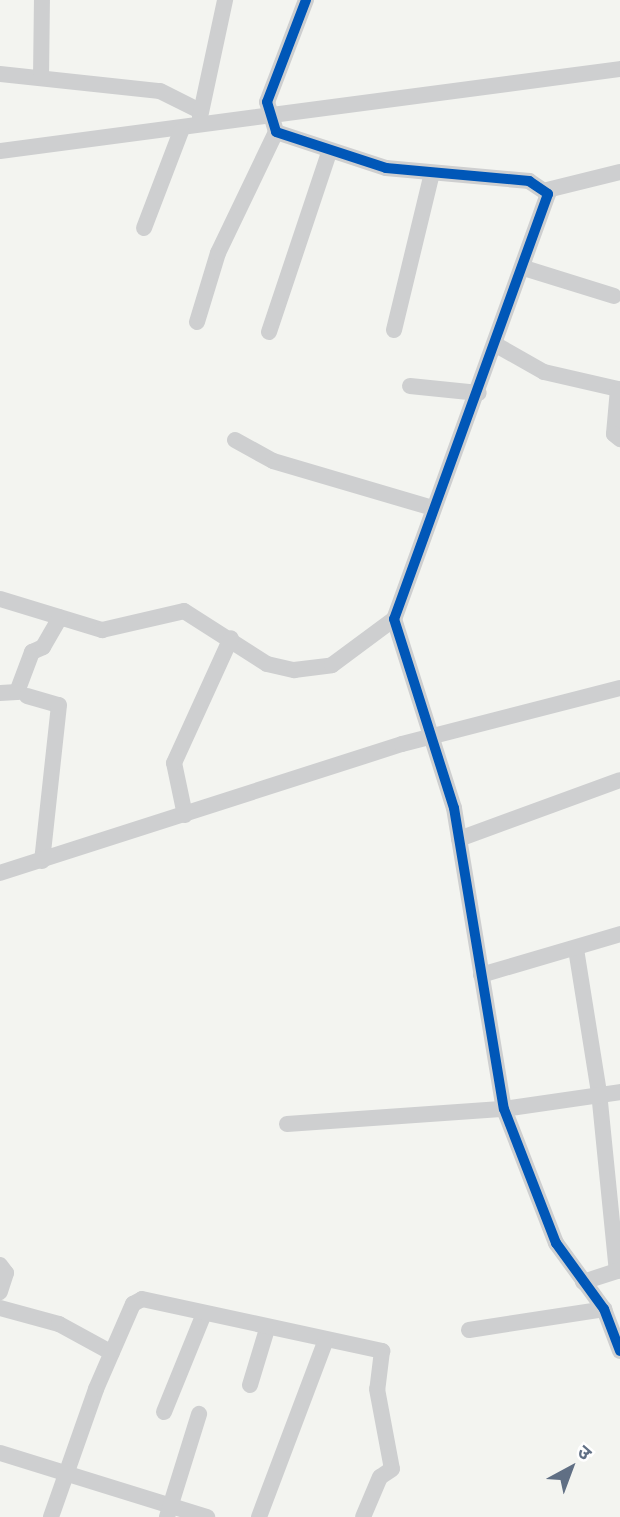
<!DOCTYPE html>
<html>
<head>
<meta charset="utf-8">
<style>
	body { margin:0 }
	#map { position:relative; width:620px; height:1517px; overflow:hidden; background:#f3f4f0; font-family:"Public Sans","Noto Sans Devanagari",sans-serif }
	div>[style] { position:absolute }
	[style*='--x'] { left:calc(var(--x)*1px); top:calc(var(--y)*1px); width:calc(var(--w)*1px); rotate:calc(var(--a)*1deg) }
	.minor>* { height:16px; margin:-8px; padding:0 8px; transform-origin:8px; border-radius:8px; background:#cecfd0 }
	.cycleway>* { height:10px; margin:-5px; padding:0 5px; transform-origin:5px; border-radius:5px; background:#0057b8 }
	span { translate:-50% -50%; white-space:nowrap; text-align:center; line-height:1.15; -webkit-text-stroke:7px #fff; paint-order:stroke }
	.north { position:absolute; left:536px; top:1433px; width:70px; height:70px; -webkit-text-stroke:5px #fff; paint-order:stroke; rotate:41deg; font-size:19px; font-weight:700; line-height:28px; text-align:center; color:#606f84 }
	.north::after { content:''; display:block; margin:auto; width:24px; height:32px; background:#606f84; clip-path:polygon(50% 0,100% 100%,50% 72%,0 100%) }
</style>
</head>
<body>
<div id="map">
	<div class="minor">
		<div style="--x:306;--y:0;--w:109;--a:110.9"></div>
		<div style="--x:267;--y:102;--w:31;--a:73"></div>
		<div style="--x:276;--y:132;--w:116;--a:18.1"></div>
		<div style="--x:386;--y:168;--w:144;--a:5.2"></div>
		<div style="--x:529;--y:181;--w:23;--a:34"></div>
		<div style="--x:548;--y:194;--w:452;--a:109.9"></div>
		<div style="--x:394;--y:619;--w:198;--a:72.4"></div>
		<div style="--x:454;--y:808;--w:305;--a:80.6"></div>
		<div style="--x:504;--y:1109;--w:144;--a:68.8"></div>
		<div style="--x:556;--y:1243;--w:82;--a:54"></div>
		<div style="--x:604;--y:1309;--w:45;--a:69.1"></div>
		<div style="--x:0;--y:74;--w:161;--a:6.1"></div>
		<div style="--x:160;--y:91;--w:45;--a:26.6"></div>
		<div style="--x:41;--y:78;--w:78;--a:-89.3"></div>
		<div style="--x:200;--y:117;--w:120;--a:-77.9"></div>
		<div style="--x:0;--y:151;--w:625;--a:-7.53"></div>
		<div style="--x:547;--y:190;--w:75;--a:-13.9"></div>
		<div style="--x:144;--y:228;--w:104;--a:-69.1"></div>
		<div style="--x:524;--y:268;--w:94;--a:17.3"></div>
		<div style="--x:197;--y:322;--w:72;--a:-73.1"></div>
		<div style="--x:218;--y:253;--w:134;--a:-64.4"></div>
		<div style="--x:394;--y:330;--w:157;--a:-76.4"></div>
		<div style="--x:269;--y:332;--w:189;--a:-71.5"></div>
		<div style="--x:498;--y:346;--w:53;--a:29.5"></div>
		<div style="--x:544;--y:372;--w:76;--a:12.9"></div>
		<div style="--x:618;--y:389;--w:45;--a:95.1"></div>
		<div style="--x:614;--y:434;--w:8;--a:40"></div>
		<div style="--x:410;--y:386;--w:69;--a:5.8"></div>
		<div style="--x:235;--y:440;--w:43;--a:28.9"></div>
		<div style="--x:273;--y:461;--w:167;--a:16.4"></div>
		<div style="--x:0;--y:599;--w:107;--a:16.9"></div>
		<div style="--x:102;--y:630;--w:84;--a:-13"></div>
		<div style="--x:184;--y:611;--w:98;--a:32.6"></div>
		<div style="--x:267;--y:664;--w:28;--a:13"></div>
		<div style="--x:294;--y:670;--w:38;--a:-7"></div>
		<div style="--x:332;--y:665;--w:77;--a:-36.6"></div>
		<div style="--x:0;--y:693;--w:17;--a:-3"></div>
		<div style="--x:17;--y:692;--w:43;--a:-69.4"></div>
		<div style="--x:32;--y:652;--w:12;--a:-24"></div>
		<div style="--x:43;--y:647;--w:34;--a:-60"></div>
		<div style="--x:27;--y:696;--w:33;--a:16"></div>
		<div style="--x:59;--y:705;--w:157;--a:96.2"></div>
		<div style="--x:185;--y:815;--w:53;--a:-101.9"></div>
		<div style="--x:174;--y:763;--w:137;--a:-65.5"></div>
		<div style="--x:459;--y:839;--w:171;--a:-20.1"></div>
		<div style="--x:0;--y:873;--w:422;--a:-17.8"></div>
		<div style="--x:402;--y:744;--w:225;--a:-14.4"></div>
		<div style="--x:576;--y:949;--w:145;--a:80.9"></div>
		<div style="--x:599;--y:1092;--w:180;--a:84.3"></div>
		<div style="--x:481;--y:975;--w:145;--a:-16.4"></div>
		<div style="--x:287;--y:1124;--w:218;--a:-4"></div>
		<div style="--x:504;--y:1109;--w:117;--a:-8.3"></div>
		<div style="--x:0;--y:1265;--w:10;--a:53"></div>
		<div style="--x:6;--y:1273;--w:20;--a:108"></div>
		<div style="--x:583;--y:1282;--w:39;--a:-18"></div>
		<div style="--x:0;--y:1308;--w:61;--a:15.2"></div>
		<div style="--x:59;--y:1324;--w:60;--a:28.7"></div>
		<div style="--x:469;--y:1330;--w:137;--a:-8.8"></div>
		<div style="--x:250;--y:1385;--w:59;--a:-73.1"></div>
		<div style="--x:164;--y:1412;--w:104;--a:-67.9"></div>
		<div style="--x:0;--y:1453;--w:217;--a:17.2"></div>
		<div style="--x:51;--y:1517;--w:136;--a:-70.6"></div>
		<div style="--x:96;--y:1389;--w:93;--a:-66.5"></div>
		<div style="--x:133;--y:1304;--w:10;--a:-29"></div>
		<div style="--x:142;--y:1299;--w:246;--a:12.2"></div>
		<div style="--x:382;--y:1351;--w:38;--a:97"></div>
		<div style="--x:377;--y:1389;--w:81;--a:79.4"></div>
		<div style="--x:392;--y:1469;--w:14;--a:146"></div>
		<div style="--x:380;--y:1477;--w:43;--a:113"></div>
		<div style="--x:167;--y:1517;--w:108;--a:-72.7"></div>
		<div style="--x:259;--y:1517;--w:189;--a:-69.3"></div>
	</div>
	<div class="cycleway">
		<div style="--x:306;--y:0;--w:109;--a:110.9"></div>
		<div style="--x:267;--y:102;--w:31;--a:73"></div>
		<div style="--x:276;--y:132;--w:116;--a:18.1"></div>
		<div style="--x:386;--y:168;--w:144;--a:5.2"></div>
		<div style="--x:529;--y:181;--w:23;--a:34"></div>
		<div style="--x:548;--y:194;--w:452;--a:109.9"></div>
		<div style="--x:394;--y:619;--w:198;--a:72.4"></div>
		<div style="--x:454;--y:808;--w:305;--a:80.6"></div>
		<div style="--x:504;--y:1109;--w:144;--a:68.8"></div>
		<div style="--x:556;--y:1243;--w:82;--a:54"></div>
		<div style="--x:604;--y:1309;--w:45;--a:69.1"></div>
	</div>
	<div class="north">उ</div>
</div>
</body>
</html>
